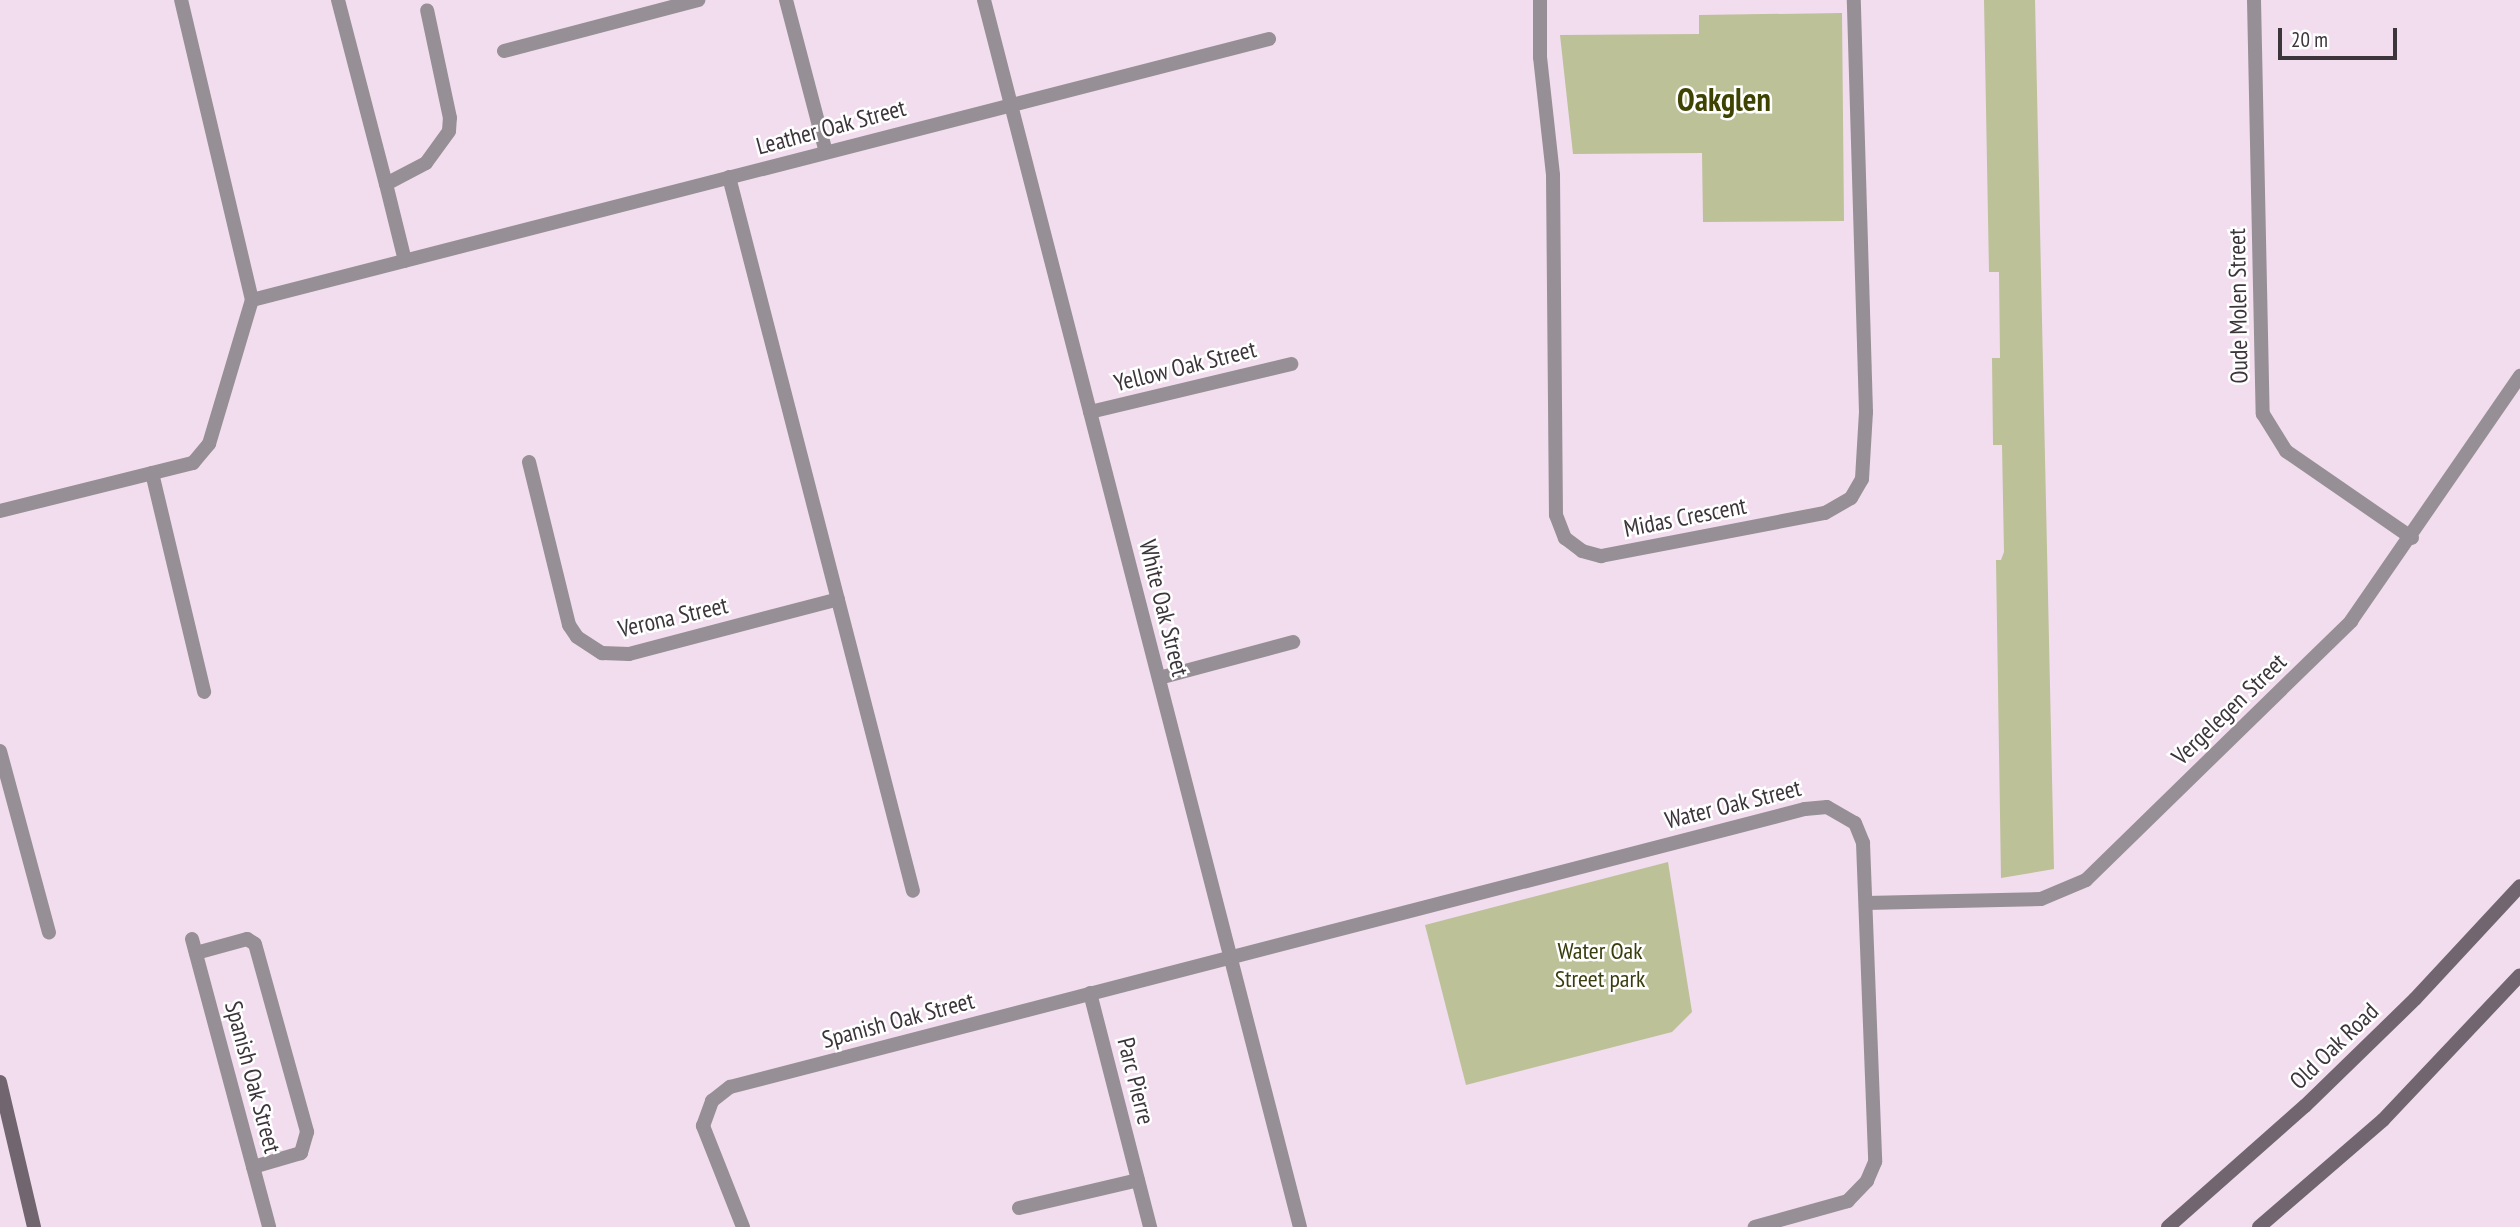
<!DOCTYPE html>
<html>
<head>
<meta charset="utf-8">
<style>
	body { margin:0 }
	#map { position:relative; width:2520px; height:1227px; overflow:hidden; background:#f1ddee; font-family:"PT Sans Narrow",sans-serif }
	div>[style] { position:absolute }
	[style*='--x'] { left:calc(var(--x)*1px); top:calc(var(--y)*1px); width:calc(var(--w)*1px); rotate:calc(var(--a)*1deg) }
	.green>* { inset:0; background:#bcc198 }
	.service>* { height:14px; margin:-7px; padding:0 7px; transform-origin:7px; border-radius:7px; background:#978f96 }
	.minor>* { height:14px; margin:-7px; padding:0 7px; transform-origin:7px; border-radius:7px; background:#978f96 }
	.secondary>* { height:14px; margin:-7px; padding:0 7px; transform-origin:7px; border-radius:7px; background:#716670 }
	span { translate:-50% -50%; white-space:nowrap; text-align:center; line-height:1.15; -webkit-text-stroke:5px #fff; paint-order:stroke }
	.street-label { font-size:24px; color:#3c353b }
	.park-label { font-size:24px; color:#3a3d0d }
	.district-label { font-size:32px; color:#3f4302; font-weight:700 }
	.scale { position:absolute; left:2278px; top:28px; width:119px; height:32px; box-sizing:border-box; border:4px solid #3c353b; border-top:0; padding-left:9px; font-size:21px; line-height:24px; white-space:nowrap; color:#3c353b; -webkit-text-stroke:5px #fff; paint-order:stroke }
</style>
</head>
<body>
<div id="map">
	<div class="green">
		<div style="clip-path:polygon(1984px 0,2035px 0,2054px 869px,2001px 878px,1996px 560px,2001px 560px,2004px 552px,2002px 445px,1993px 445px,1992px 358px,2000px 358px,1999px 272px,1989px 272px)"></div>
		<div style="clip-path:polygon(1842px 13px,1844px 221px,1703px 222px,1702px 153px,1573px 154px,1560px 35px,1699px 34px,1699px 15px)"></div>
		<div style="clip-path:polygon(1668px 862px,1692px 1012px,1672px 1032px,1466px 1085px,1425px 925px)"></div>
	</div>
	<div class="service">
		<div style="--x:338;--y:0;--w:190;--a:75.4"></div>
		<div style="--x:386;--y:184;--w:45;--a:-27.7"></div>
		<div style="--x:426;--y:163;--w:39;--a:-54"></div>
		<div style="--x:449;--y:131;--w:13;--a:-86"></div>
		<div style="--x:450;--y:118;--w:110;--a:-102"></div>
		<div style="--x:729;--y:177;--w:737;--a:75.55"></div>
		<div style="--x:386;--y:184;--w:79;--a:76.1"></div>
		<div style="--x:529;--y:462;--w:168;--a:76.2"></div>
		<div style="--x:569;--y:625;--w:14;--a:56"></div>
		<div style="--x:577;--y:637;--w:30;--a:33"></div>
		<div style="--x:602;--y:653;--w:27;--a:2"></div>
		<div style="--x:629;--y:654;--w:216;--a:-14.7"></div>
		<div style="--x:196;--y:953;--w:53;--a:-15.4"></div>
		<div style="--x:247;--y:939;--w:9;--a:32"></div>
		<div style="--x:255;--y:944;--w:195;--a:74.5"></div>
		<div style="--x:307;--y:1132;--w:22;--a:106"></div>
		<div style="--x:301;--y:1153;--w:50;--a:163.7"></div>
	</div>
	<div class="minor">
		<div style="--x:786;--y:0;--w:157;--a:75.3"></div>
		<div style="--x:984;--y:0;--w:1267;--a:75.56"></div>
		<div style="--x:1540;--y:0;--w:57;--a:90"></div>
		<div style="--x:1540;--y:57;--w:119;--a:83.7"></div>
		<div style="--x:1553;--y:175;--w:340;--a:89.5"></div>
		<div style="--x:1556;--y:515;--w:25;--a:69"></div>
		<div style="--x:1565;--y:538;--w:21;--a:37"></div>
		<div style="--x:1582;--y:551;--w:20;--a:15"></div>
		<div style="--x:1601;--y:556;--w:228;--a:-10.9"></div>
		<div style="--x:1825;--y:513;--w:30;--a:-30"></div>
		<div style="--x:1851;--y:498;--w:22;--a:-60"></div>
		<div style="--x:1862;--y:479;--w:67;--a:-86.6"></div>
		<div style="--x:1866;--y:412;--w:412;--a:-91.7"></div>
		<div style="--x:2254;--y:0;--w:414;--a:88.8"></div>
		<div style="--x:2263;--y:414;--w:44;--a:58.1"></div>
		<div style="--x:2286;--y:451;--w:153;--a:34.6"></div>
		<div style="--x:504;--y:51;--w:201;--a:-14.7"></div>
		<div style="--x:252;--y:300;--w:1050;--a:-14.39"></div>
		<div style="--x:1090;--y:412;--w:207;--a:-13.4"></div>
		<div style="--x:152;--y:473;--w:225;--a:76.6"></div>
		<div style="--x:0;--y:511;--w:199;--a:-14"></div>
		<div style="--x:193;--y:463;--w:25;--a:-50"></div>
		<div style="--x:209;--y:444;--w:150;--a:-73.4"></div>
		<div style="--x:252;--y:300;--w:308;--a:-103.3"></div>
		<div style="--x:1159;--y:678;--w:139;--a:-15"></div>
		<div style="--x:0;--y:751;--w:188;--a:74.9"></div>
		<div style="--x:1866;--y:903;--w:175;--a:-1.3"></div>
		<div style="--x:2041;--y:899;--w:49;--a:-22.9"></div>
		<div style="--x:2086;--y:880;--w:371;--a:-44.3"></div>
		<div style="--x:2351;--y:621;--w:298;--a:-55.4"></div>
		<div style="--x:192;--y:939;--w:298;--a:75"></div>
		<div style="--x:1090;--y:993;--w:242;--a:75.6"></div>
		<div style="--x:1019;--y:1208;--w:122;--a:-13.2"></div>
		<div style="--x:743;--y:1227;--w:109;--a:-111.6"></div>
		<div style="--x:703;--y:1126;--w:27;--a:-70"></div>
		<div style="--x:712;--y:1101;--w:23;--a:-38"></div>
		<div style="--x:730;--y:1087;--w:1110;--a:-14.5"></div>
		<div style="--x:1805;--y:809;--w:22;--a:-5"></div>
		<div style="--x:1827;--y:807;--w:32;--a:30"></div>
		<div style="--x:1855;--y:823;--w:22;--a:68"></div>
		<div style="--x:1863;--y:843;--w:319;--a:87.8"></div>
		<div style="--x:1875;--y:1162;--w:21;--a:113"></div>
		<div style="--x:1867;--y:1181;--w:28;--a:134"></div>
		<div style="--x:1848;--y:1201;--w:97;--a:164.4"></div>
	</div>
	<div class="secondary">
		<div style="--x:0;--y:1082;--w:149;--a:76.8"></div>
		<div style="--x:2168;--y:1227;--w:183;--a:-41.5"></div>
		<div style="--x:2305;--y:1106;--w:153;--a:-44.2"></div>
		<div style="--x:2415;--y:999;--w:154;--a:-47.1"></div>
		<div style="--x:2259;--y:1227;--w:164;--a:-40.8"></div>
		<div style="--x:2383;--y:1120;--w:199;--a:-46.6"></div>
	</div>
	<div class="street-label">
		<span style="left:831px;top:127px;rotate:-15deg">Leather Oak Street</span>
		<span style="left:2238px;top:306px;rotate:-91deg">Oude Molen Street</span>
		<span style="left:1185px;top:366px;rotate:-14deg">Yellow Oak Street</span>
		<span style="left:1685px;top:517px;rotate:-11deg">Midas Crescent</span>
		<span style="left:1164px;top:608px;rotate:76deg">White Oak Street</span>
		<span style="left:673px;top:617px;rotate:-13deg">Verona Street</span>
		<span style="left:2229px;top:709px;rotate:-44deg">Vergelegen Street</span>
		<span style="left:1733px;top:804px;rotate:-14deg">Water Oak Street</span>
		<span style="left:898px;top:1020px;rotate:-15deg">Spanish Oak Street</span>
		<span style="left:2334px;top:1046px;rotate:-44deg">Old Oak Road</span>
		<span style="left:253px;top:1077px;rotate:75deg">Spanish Oak Street</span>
		<span style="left:1136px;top:1081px;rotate:76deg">Parc Pierre</span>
	</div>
	<div class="park-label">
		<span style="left:1600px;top:965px">Water Oak<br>Street park</span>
	</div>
	<div class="district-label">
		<span style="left:1724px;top:99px">Oakglen</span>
	</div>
	<div class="scale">20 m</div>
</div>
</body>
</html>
